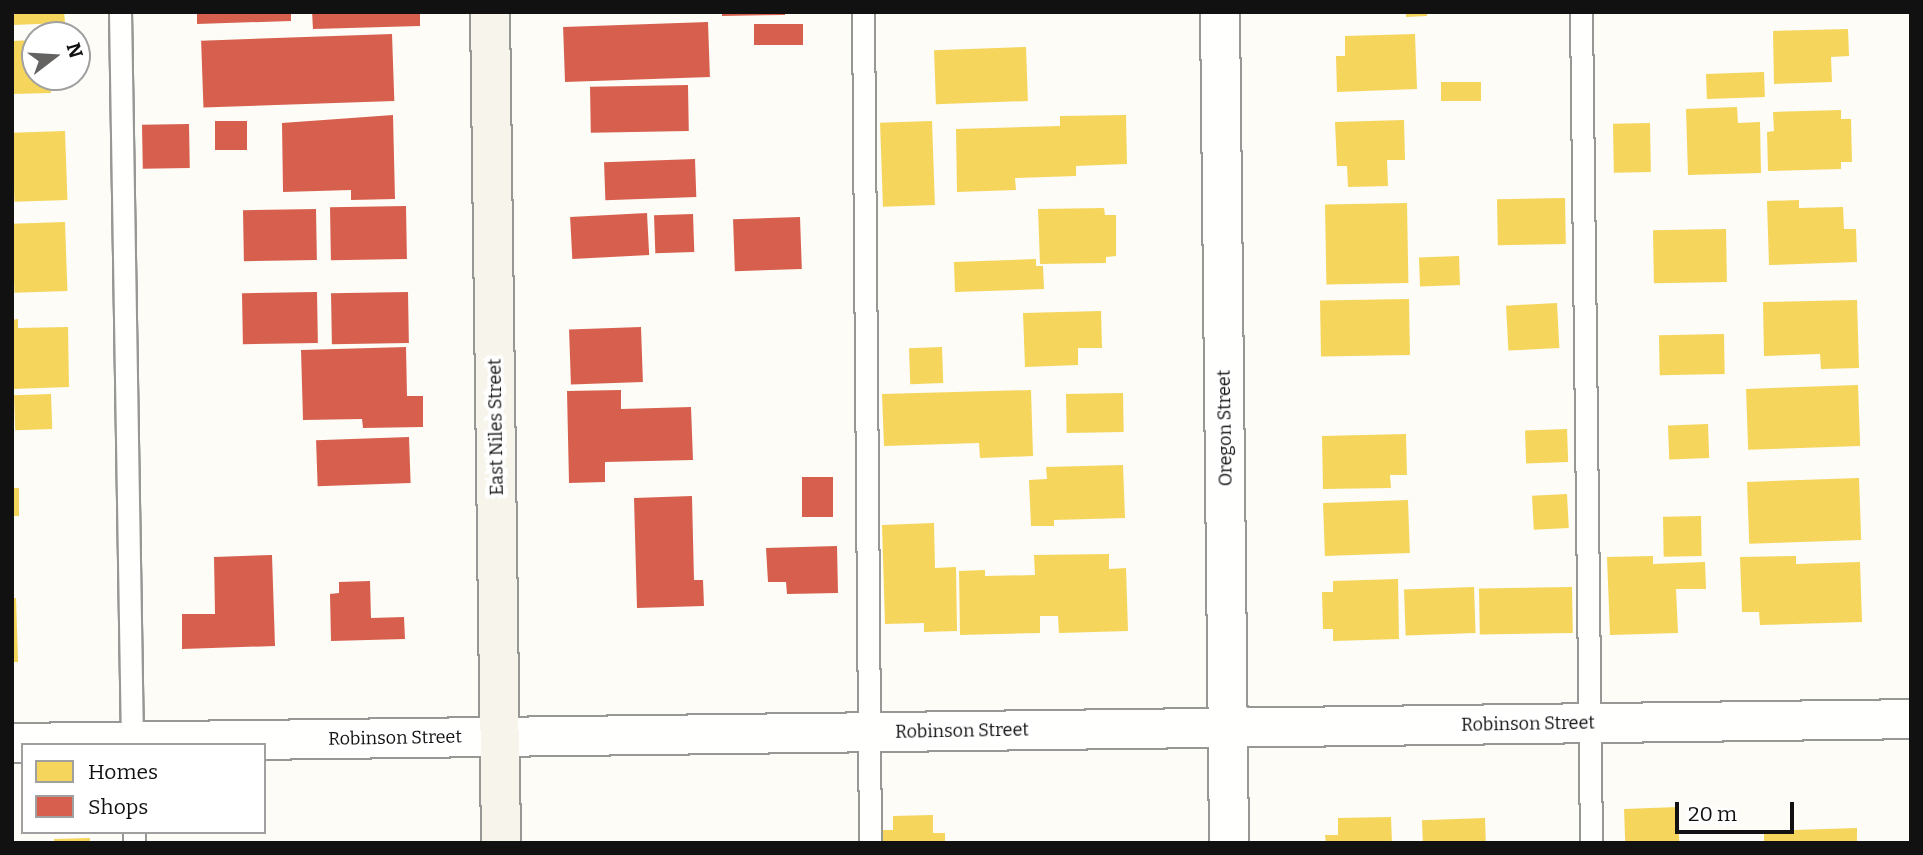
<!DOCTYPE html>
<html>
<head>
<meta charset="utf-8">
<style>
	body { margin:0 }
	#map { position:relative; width:1923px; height:855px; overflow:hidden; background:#fdfcf7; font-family:Bitter,serif }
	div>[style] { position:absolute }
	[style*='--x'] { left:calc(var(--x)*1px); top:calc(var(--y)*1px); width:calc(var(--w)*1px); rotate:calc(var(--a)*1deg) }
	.homes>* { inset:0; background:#f6d55c; transform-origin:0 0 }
	.shops>* { inset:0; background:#d6604d; transform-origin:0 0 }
	.roads { filter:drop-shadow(2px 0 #979795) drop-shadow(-2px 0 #979795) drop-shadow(0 2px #979795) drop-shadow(0 -2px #979795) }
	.service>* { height:21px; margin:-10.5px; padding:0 10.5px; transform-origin:10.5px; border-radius:10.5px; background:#fffffe }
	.minor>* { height:38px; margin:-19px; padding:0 19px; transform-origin:19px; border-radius:19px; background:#fffffe }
	.secondary>* { height:38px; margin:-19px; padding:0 19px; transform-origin:19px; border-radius:19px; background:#f6f4eb }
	span { translate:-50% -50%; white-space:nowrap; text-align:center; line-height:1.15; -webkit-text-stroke:7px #fff; paint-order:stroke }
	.street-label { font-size:18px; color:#111 }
	.frame { position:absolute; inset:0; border:14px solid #111; pointer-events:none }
	.legend { position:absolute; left:21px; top:743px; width:245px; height:91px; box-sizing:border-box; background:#fff; border:2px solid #a0a0a0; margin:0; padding:9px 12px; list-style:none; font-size:21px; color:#111 }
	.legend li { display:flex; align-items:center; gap:14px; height:35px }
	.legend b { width:35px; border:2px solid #a0a0a0 }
	.north { position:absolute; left:21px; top:21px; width:70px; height:70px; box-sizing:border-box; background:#fff; border:2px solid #a0a0a0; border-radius:50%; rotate:73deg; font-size:19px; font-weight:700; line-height:28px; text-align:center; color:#111 }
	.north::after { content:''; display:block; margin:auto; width:24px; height:32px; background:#646362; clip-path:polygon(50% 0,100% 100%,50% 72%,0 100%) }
	.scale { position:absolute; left:1675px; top:802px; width:119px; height:32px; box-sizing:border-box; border:4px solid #111; border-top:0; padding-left:9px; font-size:21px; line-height:24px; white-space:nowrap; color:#111; -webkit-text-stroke:5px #fff; paint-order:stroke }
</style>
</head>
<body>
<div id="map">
	<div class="homes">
		<div style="clip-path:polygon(12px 12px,64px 12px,65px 23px,12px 25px)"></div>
		<div style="clip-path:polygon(1406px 12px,1427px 12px,1427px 16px,1406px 17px)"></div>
		<div style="clip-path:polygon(1848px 29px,1849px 56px,1831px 57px,1832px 82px,1774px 84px,1773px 31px)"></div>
		<div style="clip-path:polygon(1415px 34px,1417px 89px,1337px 92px,1336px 56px,1345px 56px,1345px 36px)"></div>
		<div style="clip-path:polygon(35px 40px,35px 77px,50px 77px,51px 93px,12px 94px,12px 41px)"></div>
		<div style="left:1026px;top:47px;width:54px;height:92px;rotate:88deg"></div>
		<div style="left:1764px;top:72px;width:25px;height:58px;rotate:88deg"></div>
		<div style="left:1481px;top:82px;width:19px;height:40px;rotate:90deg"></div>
		<div style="clip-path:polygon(1737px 107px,1738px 123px,1760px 122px,1761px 173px,1688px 175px,1686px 109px)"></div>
		<div style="clip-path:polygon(1841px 110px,1841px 119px,1851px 119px,1852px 162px,1841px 162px,1841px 169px,1768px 171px,1767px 132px,1774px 131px,1773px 112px)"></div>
		<div style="clip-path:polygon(1126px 115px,1127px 164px,1076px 166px,1076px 176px,1015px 178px,1016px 190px,957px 192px,956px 129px,1060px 126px,1060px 116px)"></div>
		<div style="clip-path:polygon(1404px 120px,1405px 160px,1387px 160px,1388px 186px,1348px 187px,1347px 166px,1337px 166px,1335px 122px)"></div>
		<div style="left:932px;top:121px;width:84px;height:52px;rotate:88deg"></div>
		<div style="left:1650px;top:123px;width:49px;height:37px;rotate:89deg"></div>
		<div style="left:65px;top:131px;width:69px;height:53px;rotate:88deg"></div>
		<div style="left:1565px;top:198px;width:46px;height:68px;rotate:89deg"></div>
		<div style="clip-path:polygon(1799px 200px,1799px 208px,1843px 207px,1844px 229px,1856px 229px,1857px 262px,1769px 265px,1767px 201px)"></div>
		<div style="left:1407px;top:203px;width:80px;height:82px;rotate:89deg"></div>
		<div style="clip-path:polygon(1104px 208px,1105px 215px,1116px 215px,1116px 256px,1106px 257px,1106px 263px,1040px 264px,1038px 209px)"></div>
		<div style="left:65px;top:222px;width:69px;height:53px;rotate:88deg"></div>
		<div style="left:1726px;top:229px;width:53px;height:73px;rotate:89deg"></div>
		<div style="left:1459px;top:256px;width:29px;height:40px;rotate:88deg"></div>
		<div style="clip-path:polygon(1036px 259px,1036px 266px,1043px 266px,1044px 289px,955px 292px,954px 262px)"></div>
		<div style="left:1409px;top:299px;width:56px;height:89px;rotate:89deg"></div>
		<div style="clip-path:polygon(1857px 300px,1859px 368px,1821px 369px,1820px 354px,1764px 356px,1763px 302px)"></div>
		<div style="left:1557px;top:303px;width:45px;height:51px;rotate:87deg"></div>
		<div style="clip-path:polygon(1101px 311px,1102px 348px,1078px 348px,1078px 365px,1025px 367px,1023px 313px)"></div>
		<div style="clip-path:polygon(18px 319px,18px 328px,68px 327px,69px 387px,12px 389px,12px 320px)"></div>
		<div style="left:1724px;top:334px;width:40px;height:65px;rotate:89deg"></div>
		<div style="left:942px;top:347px;width:36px;height:33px;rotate:88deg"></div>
		<div style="left:1858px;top:385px;width:61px;height:112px;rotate:88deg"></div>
		<div style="clip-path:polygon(1031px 390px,1033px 456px,980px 458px,979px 443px,884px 446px,882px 394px)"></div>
		<div style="left:1123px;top:393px;width:39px;height:57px;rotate:89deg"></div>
		<div style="left:51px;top:394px;width:35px;height:37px;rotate:88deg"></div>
		<div style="left:1708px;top:424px;width:34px;height:40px;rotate:88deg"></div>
		<div style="left:1567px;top:429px;width:33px;height:42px;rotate:88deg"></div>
		<div style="clip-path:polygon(1406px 434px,1407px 475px,1390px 475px,1391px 488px,1323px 489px,1322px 436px)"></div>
		<div style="clip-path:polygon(1123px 465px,1125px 518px,1054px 520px,1054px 526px,1031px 526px,1029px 480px,1047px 479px,1046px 467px)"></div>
		<div style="left:1859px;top:478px;width:62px;height:112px;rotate:88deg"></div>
		<div style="left:12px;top:488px;width:7px;height:28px"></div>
		<div style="left:1567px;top:494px;width:34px;height:35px;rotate:87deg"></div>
		<div style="left:1408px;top:500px;width:53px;height:85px;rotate:88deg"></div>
		<div style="left:1701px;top:516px;width:40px;height:38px;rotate:89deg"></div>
		<div style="clip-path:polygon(934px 523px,935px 568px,956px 567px,957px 631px,924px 632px,924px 623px,885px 624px,882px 525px)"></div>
		<div style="clip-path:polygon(1109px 554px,1109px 569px,1126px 568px,1128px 631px,1059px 633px,1058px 616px,1040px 616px,1040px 633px,960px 635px,959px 571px,985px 570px,985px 576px,1035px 575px,1034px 555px)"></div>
		<div style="clip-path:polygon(1653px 556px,1653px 564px,1705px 562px,1706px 589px,1676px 589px,1678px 633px,1610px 635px,1607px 557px)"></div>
		<div style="clip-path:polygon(1796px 556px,1796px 564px,1860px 562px,1862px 622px,1760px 625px,1759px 612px,1742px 612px,1740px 557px)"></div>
		<div style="clip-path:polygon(1398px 579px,1399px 639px,1333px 641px,1333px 629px,1323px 629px,1322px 592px,1333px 592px,1333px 581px)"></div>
		<div style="left:1474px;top:587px;width:46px;height:70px;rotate:88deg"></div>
		<div style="left:1572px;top:587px;width:46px;height:93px;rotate:89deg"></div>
		<div style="clip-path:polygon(12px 598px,16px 598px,18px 662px,12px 662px)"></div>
		<div style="left:1678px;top:807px;width:36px;height:54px;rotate:88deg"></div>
		<div style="clip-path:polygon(933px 815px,933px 833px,945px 833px,945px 843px,882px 843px,882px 830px,893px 830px,893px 816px)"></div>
		<div style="clip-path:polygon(1391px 817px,1392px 843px,1326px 843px,1325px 835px,1338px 835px,1338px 818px)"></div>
		<div style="left:1485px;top:818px;width:25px;height:63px;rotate:88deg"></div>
		<div style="clip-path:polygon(1857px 828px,1857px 843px,1764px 843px,1764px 831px)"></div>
		<div style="clip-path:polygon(90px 838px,90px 843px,54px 843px,54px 839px)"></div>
	</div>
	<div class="shops">
		<div style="clip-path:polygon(197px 12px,291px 12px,291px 21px,197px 24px)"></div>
		<div style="clip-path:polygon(312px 12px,420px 12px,420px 26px,313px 29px)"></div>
		<div style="clip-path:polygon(722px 12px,785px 12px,785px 15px,722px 16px)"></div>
		<div style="left:708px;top:22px;width:55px;height:145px;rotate:88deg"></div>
		<div style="left:803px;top:24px;width:21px;height:49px;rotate:90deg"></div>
		<div style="left:392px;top:34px;width:67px;height:191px;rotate:88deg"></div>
		<div style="left:688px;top:85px;width:46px;height:98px;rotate:89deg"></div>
		<div style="clip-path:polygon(393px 115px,395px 199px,351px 200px,351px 190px,283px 192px,282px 123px)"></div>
		<div style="left:247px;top:121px;width:29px;height:32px;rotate:90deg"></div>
		<div style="left:189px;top:124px;width:44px;height:47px;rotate:89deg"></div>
		<div style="left:695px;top:159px;width:38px;height:91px;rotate:88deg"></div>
		<div style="left:406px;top:206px;width:53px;height:76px;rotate:89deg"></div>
		<div style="left:316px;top:209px;width:51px;height:73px;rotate:89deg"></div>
		<div style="left:647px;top:213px;width:42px;height:77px;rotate:87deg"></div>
		<div style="left:693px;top:214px;width:38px;height:39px;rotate:88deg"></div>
		<div style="left:800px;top:217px;width:52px;height:67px;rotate:88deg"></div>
		<div style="left:317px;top:292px;width:51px;height:75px;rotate:89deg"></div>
		<div style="left:408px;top:292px;width:51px;height:77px;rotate:89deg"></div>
		<div style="left:641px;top:327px;width:55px;height:72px;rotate:88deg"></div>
		<div style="clip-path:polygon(406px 347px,407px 396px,423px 396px,423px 427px,363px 428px,362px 419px,303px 420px,301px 350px)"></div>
		<div style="clip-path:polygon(621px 390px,621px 409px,691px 407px,693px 460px,605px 462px,605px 482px,569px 483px,567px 391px)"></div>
		<div style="left:409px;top:437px;width:46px;height:93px;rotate:88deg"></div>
		<div style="left:802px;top:477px;width:31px;height:40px"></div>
		<div style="clip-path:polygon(692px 496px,694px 580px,703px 580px,704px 606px,637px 608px,634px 498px)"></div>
		<div style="clip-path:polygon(837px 546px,838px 593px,787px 594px,786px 582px,768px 582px,766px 548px)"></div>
		<div style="clip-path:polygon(272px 555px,275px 646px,182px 649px,182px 614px,215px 614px,214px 557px)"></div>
		<div style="clip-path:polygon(370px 581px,371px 618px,404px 617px,405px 639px,331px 641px,330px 594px,339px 593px,339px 582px)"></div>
	</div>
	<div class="roads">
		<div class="service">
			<div style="--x:120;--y:12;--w:733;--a:89.06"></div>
			<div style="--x:863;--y:12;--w:831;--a:89.52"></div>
			<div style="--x:1581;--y:12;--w:831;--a:89.31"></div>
			<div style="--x:134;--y:832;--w:11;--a:90"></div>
		</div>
		<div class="minor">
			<div style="--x:1220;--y:12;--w:831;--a:89.38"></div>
			<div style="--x:12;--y:743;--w:1899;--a:-0.72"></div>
		</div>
		<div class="secondary">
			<div style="--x:490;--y:12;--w:831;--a:89.24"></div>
		</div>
	</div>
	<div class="street-label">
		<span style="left:496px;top:427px;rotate:-91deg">East Niles Street</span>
		<span style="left:1225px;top:428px;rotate:-91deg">Oregon Street</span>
		<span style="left:1528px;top:724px;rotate:-1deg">Robinson Street</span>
		<span style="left:962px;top:731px;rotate:-1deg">Robinson Street</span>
		<span style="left:395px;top:738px;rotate:-1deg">Robinson Street</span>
	</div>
	<div class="frame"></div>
	<ul class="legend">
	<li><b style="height:19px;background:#f6d55c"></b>Homes</li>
	<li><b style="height:19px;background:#d6604d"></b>Shops</li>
	</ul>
	<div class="north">N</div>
	<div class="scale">20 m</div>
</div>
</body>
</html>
